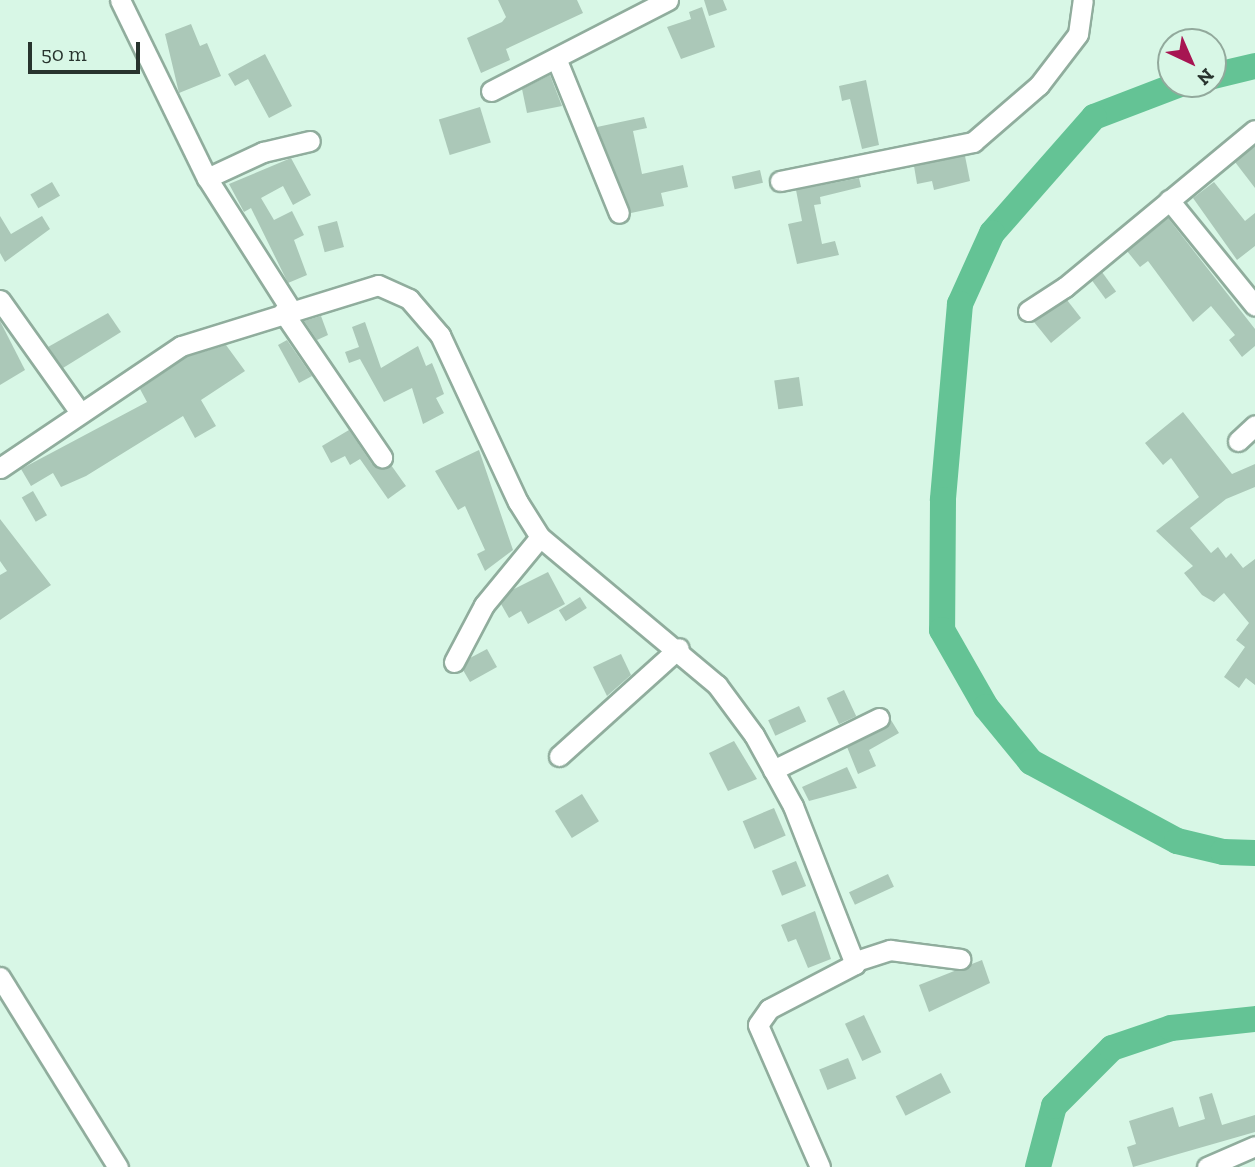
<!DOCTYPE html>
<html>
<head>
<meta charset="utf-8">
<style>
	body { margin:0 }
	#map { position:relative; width:1255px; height:1167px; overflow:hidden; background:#d8f7e6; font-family:"Zilla Slab",serif }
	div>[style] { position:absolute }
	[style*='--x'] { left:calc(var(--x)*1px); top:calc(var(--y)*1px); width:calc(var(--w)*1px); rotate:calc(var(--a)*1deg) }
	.river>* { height:26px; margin:-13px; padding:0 13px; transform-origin:13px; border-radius:13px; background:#64c395 }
	.building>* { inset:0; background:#abc8b8; transform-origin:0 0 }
	.roads { filter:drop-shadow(2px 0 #90ad9d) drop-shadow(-2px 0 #90ad9d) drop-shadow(0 2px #90ad9d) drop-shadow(0 -2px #90ad9d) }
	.minor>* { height:19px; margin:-9.5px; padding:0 9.5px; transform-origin:9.5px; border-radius:9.5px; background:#fff }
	span { translate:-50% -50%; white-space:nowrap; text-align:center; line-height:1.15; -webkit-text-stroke:5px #d8f7e6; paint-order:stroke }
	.north { position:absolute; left:1157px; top:28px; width:70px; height:70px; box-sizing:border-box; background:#d8f7e6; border:2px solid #92a99c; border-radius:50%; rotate:136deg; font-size:19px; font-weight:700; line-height:28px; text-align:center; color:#28342e }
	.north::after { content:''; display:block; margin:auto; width:24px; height:32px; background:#a71552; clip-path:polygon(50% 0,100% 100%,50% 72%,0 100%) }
	.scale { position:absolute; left:28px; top:42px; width:112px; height:32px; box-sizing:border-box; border:4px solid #28342e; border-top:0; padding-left:9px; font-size:21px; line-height:24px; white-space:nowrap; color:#28342e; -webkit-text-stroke:5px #d8f7e6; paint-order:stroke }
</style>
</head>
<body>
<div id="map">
	<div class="river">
		<div style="--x:1213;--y:76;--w:43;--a:-13.4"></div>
		<div style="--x:1180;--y:84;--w:92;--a:159"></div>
		<div style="--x:1094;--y:117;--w:154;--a:131.3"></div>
		<div style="--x:992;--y:233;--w:78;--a:114.3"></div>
		<div style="--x:960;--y:304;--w:197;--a:95"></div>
		<div style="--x:943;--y:500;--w:130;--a:90.4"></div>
		<div style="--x:942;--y:630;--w:89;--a:60.3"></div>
		<div style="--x:986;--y:707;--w:71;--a:50.7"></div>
		<div style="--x:1031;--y:762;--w:166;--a:28.4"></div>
		<div style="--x:1177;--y:841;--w:47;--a:13.4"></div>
		<div style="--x:1223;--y:852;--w:32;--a:2"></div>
		<div style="--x:1038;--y:1167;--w:63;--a:-75.3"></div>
		<div style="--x:1054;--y:1106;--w:82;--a:-45"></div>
		<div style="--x:1112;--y:1048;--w:62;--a:-18.7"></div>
		<div style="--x:1171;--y:1028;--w:84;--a:-6.1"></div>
	</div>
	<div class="building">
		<div style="clip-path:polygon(498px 0,577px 0,583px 13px,506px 49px,510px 60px,481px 73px,467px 38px,502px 22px,506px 17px)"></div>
		<div style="clip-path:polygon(704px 0,723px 0,727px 10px,709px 16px)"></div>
		<div style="clip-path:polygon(702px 7px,715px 47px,681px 59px,667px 27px,691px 19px,689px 12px)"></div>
		<div style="clip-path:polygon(191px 24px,200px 46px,207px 43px,221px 76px,179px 93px,165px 34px)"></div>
		<div style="clip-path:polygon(265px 54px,292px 106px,269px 118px,248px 79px,235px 86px,228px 74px)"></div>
		<div style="clip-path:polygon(550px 75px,562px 106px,527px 113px,522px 89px)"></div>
		<div style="clip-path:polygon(866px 80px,879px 145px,862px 149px,850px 99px,842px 101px,839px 86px)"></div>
		<div style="left:480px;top:107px;width:37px;height:43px;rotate:73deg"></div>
		<div style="clip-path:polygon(644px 117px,647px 128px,633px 131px,642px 174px,683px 165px,688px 187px,661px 193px,664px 206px,631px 213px,597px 127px)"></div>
		<div style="clip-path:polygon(1255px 146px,1255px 188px,1235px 162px)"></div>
		<div style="clip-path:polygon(965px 156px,970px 181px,934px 190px,932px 181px,917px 184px,914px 166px)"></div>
		<div style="clip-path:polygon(291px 158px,311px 195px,293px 205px,283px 186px,261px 198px,274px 220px,292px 211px,304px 235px,294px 240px,307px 275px,288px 283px,251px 208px,244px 212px,229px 184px)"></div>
		<div style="left:760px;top:170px;width:13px;height:29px;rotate:77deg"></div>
		<div style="clip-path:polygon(859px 178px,861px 187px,820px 197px,821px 204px,814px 205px,822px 244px,835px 241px,839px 255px,797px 264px,788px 224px,802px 221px,796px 190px)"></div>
		<div style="left:52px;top:182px;width:16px;height:25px;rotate:60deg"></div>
		<div style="clip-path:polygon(1214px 182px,1245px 221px,1255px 213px,1255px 246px,1237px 260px,1193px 198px)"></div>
		<div style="clip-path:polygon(0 216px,11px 234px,42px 216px,50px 229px,5px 262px,0 253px)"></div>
		<div style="clip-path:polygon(1168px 218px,1255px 329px,1255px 346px,1242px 357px,1229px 340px,1235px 335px,1211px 306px,1193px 322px,1148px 261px,1140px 267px,1127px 251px)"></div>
		<div style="left:337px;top:221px;width:27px;height:20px;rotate:75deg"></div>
		<div style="left:1102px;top:272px;width:24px;height:13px;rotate:54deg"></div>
		<div style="clip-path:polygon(1067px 300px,1081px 318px,1051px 343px,1034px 322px)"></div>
		<div style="clip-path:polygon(108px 313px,121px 332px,63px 368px,48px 347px)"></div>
		<div style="clip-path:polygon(321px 316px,328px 335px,317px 340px,304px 321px)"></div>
		<div style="clip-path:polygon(0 321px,25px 370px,0 385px)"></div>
		<div style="clip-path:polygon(365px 322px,381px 368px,418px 346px,426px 366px,432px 363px,437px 375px,444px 394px,436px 398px,444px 413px,423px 424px,412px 388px,384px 402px,360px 359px,349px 363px,345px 352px,359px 347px,352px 327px)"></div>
		<div style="clip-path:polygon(287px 340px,312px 376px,299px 383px,278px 345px)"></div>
		<div style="clip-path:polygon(226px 345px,245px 371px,201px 400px,216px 426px,195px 438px,183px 416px,86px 476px,61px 487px,53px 473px,31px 486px,21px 469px,147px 402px,140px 389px,186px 357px)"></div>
		<div style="left:799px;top:377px;width:29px;height:25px;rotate:82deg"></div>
		<div style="clip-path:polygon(1183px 412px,1232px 474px,1255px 464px,1255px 487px,1226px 499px,1190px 528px,1211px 553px,1218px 547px,1226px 558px,1231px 553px,1243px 568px,1255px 559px,1255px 685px,1246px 678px,1239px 688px,1224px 677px,1245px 647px,1236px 640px,1249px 623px,1224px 593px,1214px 602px,1202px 595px,1184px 573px,1193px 566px,1156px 531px,1199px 497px,1171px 458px,1163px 465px,1145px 443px)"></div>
		<div style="clip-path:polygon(349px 430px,372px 464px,382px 469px,391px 465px,406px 486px,388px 499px,360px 459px,350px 465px,345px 456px,331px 463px,322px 446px)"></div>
		<div style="clip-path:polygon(479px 450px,513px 550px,485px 571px,477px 554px,485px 550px,465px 506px,458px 510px,435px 471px)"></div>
		<div style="left:33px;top:491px;width:28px;height:13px;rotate:60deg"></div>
		<div style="clip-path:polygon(0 519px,51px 585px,0 620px,0 575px,7px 571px,0 561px)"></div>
		<div style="clip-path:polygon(548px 572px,565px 604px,528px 624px,521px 611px,509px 618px,501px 604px,512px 590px)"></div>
		<div style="left:580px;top:597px;width:13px;height:25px;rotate:58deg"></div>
		<div style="clip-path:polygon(487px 649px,497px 667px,470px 682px,463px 670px,470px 658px)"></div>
		<div style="clip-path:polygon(621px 654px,631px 675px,607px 696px,593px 667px)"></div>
		<div style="left:844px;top:690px;width:29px;height:19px;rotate:65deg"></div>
		<div style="left:799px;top:706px;width:17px;height:34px;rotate:65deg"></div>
		<div style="clip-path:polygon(891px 720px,899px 733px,869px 750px,876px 766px,858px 774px,847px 747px,884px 729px)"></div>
		<div style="clip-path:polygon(734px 741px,757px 779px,728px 791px,709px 753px)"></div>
		<div style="clip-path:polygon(847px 767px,857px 788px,809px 801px,802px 787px)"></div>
		<div style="left:582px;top:794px;width:32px;height:32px;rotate:58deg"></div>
		<div style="left:774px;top:808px;width:30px;height:34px;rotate:67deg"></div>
		<div style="left:796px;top:861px;width:27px;height:26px;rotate:68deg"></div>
		<div style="left:888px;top:874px;width:14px;height:43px;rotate:65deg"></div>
		<div style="clip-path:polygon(815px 911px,831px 959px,808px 968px,796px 939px,788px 942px,781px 925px)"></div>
		<div style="clip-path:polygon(982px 960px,990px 983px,929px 1012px,919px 985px)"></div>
		<div style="left:864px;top:1015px;width:41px;height:21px;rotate:65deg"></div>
		<div style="left:848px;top:1058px;width:22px;height:31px;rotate:68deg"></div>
		<div style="left:941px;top:1073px;width:22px;height:51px;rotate:63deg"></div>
		<div style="clip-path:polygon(1212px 1093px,1222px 1125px,1255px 1115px,1255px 1132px,1133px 1167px,1127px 1147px,1136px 1144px,1129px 1121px,1173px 1107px,1179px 1127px,1205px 1119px,1199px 1097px)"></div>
	</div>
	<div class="roads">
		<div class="minor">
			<div style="--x:120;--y:0;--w:198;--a:64"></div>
			<div style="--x:207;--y:178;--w:156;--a:57.5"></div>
			<div style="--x:556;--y:58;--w:167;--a:67.9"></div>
			<div style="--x:491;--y:91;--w:199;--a:-27.2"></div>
			<div style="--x:207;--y:178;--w:62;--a:-24.9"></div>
			<div style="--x:263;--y:152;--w:48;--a:-13.2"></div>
			<div style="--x:780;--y:181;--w:197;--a:-11.4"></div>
			<div style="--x:973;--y:142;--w:87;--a:-40.8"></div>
			<div style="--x:1039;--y:85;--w:64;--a:-52.6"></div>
			<div style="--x:1078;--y:34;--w:34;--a:-82"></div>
			<div style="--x:1169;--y:200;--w:136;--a:50.9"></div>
			<div style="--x:0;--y:300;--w:136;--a:54.6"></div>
			<div style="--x:1028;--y:311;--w:44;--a:-33"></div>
			<div style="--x:1065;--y:287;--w:246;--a:-39.6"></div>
			<div style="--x:283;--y:312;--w:176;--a:55.7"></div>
			<div style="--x:1238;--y:441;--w:23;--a:-43"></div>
			<div style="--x:0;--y:468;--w:218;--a:-34"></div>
			<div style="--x:181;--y:346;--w:206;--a:-17.2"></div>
			<div style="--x:378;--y:285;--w:34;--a:24"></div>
			<div style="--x:409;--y:299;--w:48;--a:49.3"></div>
			<div style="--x:440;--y:335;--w:184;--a:65"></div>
			<div style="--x:518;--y:502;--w:41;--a:57.8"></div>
			<div style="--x:540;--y:537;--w:231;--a:39.9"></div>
			<div style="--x:717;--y:685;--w:62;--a:53.5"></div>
			<div style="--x:754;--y:735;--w:81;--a:61.2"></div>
			<div style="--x:793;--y:806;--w:170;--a:68.6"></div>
			<div style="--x:855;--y:964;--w:97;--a:152.4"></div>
			<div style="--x:769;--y:1009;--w:19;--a:125"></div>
			<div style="--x:758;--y:1025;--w:155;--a:66.4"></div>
			<div style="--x:454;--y:662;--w:64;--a:-62.2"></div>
			<div style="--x:484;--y:605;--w:88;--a:-50.5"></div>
			<div style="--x:559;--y:756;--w:161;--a:-42"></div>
			<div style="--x:773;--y:770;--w:118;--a:-26.1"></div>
			<div style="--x:856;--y:961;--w:36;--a:-18"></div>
			<div style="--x:890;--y:950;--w:71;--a:7.3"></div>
			<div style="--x:0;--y:977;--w:224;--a:58.2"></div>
			<div style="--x:1207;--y:1167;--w:52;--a:-23.6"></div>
		</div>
	</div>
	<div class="north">N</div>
	<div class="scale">50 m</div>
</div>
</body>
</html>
